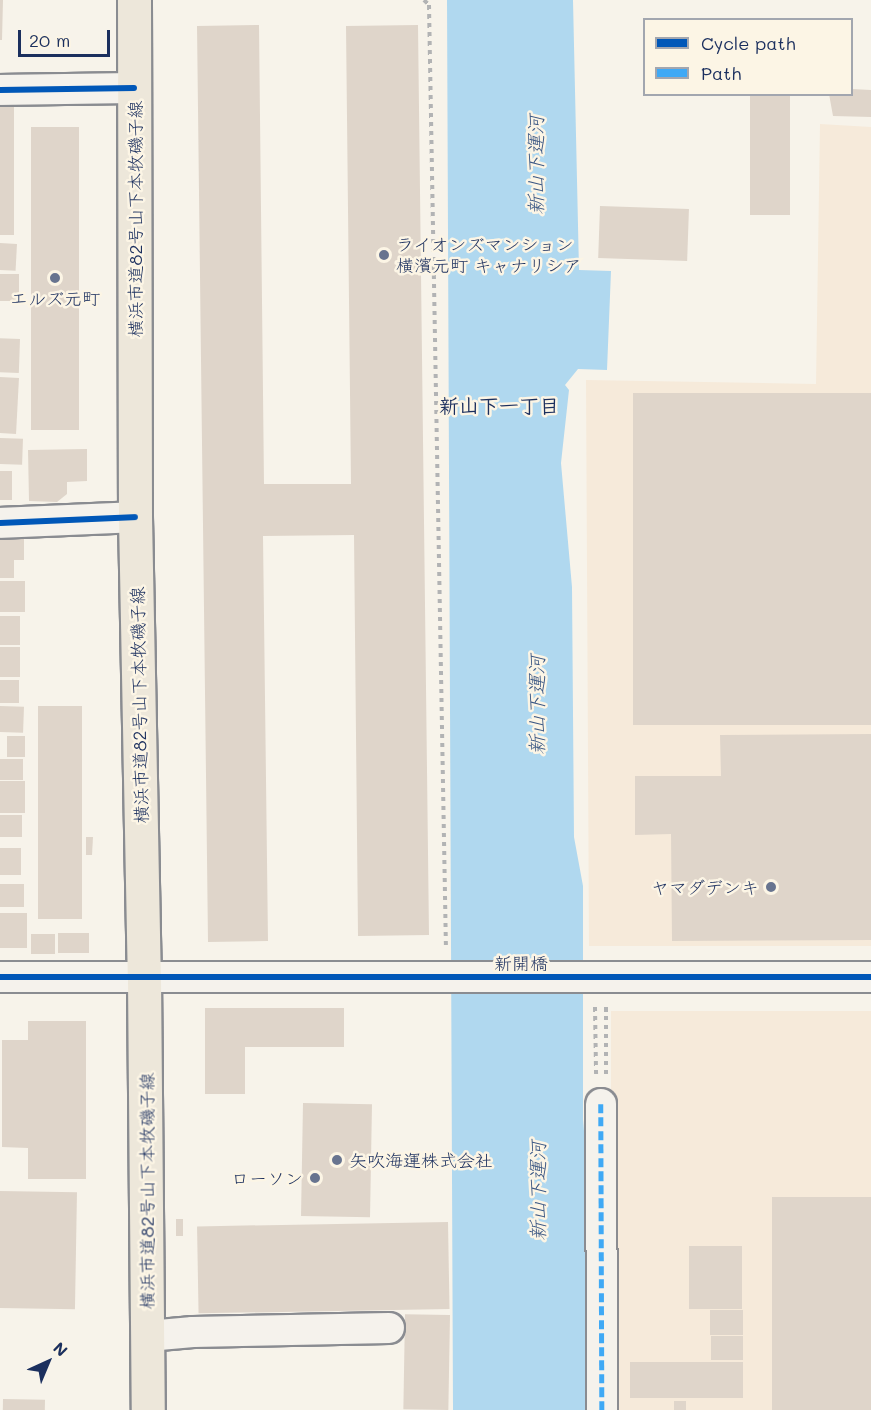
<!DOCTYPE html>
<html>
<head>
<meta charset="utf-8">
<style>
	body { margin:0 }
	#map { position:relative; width:871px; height:1410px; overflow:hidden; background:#f7f3ea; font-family:Mali,"Klee One",sans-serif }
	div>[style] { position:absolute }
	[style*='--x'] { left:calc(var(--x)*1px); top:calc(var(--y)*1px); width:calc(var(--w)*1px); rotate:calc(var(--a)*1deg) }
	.built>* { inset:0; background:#f6eada; transform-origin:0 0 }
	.water>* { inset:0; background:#b0d8ef }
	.building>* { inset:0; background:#dfd5ca; transform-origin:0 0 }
	.path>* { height:4px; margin-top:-2px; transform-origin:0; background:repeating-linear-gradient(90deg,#b2b3b4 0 4.5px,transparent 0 9px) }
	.roads { filter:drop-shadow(2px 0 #8a8c91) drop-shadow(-2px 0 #8a8c91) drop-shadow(0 2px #8a8c91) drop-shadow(0 -2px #8a8c91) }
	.minor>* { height:30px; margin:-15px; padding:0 15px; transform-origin:15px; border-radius:15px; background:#f5f2ec }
	.major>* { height:33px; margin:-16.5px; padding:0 16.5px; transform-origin:16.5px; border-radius:16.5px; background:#ede7da }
	.quiet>* { height:4.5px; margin-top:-2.25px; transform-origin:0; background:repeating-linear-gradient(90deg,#3fa9f5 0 9px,transparent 0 13.5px) }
	.cycleway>* { height:6px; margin:-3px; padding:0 3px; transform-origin:3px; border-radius:3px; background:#0057b8 }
	.dots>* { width:16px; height:16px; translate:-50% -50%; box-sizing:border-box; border:3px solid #fcf5e5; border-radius:50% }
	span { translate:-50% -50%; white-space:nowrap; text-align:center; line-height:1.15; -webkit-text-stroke:5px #fcf5e5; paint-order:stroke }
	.street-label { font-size:18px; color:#1b2f5e }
	.poi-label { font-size:18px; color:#1b2f5e }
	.left { translate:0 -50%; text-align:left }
	.right { translate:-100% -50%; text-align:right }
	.water-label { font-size:20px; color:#395683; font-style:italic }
	.neighbourhood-label { font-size:20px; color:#1b2f5e; font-weight:700 }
	.legend { position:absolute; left:643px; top:18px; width:210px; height:78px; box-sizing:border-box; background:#fcf5e5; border:2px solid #a2a6af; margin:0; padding:8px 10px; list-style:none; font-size:18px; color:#1b2f5e }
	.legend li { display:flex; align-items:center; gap:12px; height:30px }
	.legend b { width:30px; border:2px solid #a2a6af }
	.north { position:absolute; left:18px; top:1332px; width:60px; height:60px; -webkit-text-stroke:4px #fcf5e5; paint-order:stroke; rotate:44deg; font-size:16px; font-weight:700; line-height:24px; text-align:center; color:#1b2f5e }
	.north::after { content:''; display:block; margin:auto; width:21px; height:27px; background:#1b2f5e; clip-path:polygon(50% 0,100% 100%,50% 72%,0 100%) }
	.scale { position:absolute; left:18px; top:30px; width:92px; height:27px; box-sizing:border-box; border:3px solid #1b2f5e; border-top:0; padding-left:8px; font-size:18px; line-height:21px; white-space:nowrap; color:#1b2f5e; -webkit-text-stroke:4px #fcf5e5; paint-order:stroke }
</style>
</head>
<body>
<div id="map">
	<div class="built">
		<div style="clip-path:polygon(820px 124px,871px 127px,871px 946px,589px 946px,586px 380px,816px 384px)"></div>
		<div style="left:611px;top:1011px;width:260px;height:399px"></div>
	</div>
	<div class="water">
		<div style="clip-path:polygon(447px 0,573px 0,579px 270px,611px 271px,607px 370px,578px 369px,565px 385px,569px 390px,561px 463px,572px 587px,574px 837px,583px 886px,583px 1119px,588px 1179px,591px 1410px,453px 1410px)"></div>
	</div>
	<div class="building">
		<div style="clip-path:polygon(0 0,3px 0,2px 40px,0 40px)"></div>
		<div style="clip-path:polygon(259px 25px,264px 484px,351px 484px,346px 26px,418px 25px,429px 935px,358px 936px,354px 535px,263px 536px,268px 941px,208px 942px,197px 26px)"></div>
		<div style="clip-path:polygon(852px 89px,871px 90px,871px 117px,833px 116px,829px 94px,852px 94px)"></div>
		<div style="left:750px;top:94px;width:40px;height:121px"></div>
		<div style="left:0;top:106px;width:14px;height:129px"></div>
		<div style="left:31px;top:127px;width:48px;height:303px"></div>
		<div style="left:600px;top:206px;width:89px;height:52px;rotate:2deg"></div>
		<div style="left:0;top:243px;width:17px;height:27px;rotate:3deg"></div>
		<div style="left:19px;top:274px;width:27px;height:19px;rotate:90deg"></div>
		<div style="left:20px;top:339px;width:34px;height:20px;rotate:92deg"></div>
		<div style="left:0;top:377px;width:19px;height:56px;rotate:3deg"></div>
		<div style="left:871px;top:393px;width:332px;height:238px;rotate:90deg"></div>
		<div style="left:0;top:438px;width:23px;height:26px;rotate:2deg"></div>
		<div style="clip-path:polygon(87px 449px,87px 481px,67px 482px,67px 494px,57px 502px,29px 501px,28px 450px)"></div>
		<div style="left:0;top:471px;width:12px;height:29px"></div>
		<div style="clip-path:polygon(0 535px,24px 535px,24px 560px,14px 560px,14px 578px,0 578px)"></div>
		<div style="left:0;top:581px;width:25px;height:31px"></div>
		<div style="left:0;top:616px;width:20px;height:29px"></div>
		<div style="left:0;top:647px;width:20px;height:30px"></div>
		<div style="left:0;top:680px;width:19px;height:23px"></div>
		<div style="left:0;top:706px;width:24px;height:26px;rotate:2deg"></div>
		<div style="left:38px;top:706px;width:44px;height:213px"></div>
		<div style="clip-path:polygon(871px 734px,871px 940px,672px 941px,671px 834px,635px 835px,635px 776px,721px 776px,720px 735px)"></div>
		<div style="left:7px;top:736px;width:18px;height:21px"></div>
		<div style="left:0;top:759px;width:23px;height:21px"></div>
		<div style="left:0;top:781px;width:25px;height:32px"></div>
		<div style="left:0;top:815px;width:22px;height:22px"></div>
		<div style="clip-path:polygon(86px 837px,93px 837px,92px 855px,86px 855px)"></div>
		<div style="left:0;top:848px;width:21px;height:27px"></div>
		<div style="left:0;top:884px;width:24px;height:23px"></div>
		<div style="left:0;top:913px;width:27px;height:35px"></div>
		<div style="left:58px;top:933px;width:31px;height:20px"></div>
		<div style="left:31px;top:934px;width:24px;height:20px"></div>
		<div style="clip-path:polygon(205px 1008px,344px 1008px,344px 1047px,245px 1047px,245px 1094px,205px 1094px)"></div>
		<div style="clip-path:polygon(28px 1021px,86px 1021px,86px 1179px,28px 1179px,28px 1148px,2px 1147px,2px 1040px,28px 1040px)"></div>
		<div style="left:303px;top:1103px;width:69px;height:113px;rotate:1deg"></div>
		<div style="left:0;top:1191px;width:77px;height:117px;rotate:1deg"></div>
		<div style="left:871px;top:1197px;width:213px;height:99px;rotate:90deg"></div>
		<div style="left:176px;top:1219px;width:7px;height:17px"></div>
		<div style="left:448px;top:1222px;width:87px;height:251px;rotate:89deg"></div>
		<div style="left:689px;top:1246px;width:53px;height:63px"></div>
		<div style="left:710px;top:1310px;width:33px;height:25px"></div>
		<div style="left:450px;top:1315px;width:95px;height:45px;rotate:91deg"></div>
		<div style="left:711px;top:1336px;width:32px;height:24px"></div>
		<div style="left:743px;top:1362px;width:36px;height:113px;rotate:90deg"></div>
		<div style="left:3px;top:1399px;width:42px;height:11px;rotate:1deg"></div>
		<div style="left:674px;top:1401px;width:12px;height:9px"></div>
	</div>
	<div class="path">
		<div style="--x:424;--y:0;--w:7;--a:45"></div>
		<div style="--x:429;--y:5;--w:943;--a:88.97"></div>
		<div style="--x:595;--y:1007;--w:67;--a:89.1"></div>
		<div style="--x:606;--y:1007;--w:67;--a:90"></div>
	</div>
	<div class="roads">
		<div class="minor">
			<div style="--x:0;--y:90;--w:134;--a:-0.9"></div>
			<div style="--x:0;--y:523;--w:135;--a:-2.5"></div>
			<div style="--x:0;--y:977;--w:871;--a:0"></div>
			<div style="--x:601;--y:1104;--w:306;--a:89.8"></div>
			<div style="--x:148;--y:1336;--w:45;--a:-5.1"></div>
			<div style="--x:193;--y:1332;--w:196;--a:-1.2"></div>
		</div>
		<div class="major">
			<div style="--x:134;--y:0;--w:517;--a:89.89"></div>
			<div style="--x:135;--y:517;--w:461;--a:88.9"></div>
			<div style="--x:144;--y:978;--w:432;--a:89.5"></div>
		</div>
	</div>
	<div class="quiet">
		<div style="--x:601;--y:1104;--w:306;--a:89.8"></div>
	</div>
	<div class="cycleway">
		<div style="--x:0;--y:90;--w:134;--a:-0.9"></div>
		<div style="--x:0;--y:523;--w:135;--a:-2.5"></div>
		<div style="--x:0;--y:977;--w:871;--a:0"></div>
	</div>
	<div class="dots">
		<div style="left:384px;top:255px;background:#68748f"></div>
		<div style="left:55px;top:278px;background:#68748f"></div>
		<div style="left:771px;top:887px;background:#68748f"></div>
		<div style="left:337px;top:1160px;background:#68748f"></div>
		<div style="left:315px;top:1178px;background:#68748f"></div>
	</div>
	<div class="street-label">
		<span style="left:135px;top:219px;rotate:-90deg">横浜市道82号山下本牧磯子線</span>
		<span style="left:139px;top:705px;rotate:-91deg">横浜市道82号山下本牧磯子線</span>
		<span style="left:521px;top:963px">新開橋</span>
		<span style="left:147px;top:1191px;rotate:-90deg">横浜市道82号山下本牧磯子線</span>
	</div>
	<div class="poi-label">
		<span class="left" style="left:396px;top:255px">ライオンズマンション<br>横濱元町 キャナリシア</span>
		<span style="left:55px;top:298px">エルズ元町</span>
		<span class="right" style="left:759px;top:887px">ヤマダデンキ</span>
		<span class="left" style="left:349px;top:1160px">矢吹海運株式会社</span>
		<span class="right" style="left:303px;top:1178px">ローソン</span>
	</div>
	<div class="water-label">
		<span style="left:535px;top:165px;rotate:-90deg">新山下運河</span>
		<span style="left:536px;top:705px;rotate:-90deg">新山下運河</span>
		<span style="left:537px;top:1191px;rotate:-90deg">新山下運河</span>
	</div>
	<div class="neighbourhood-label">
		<span style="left:499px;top:405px">新山下一丁目</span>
	</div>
	<ul class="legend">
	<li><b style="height:8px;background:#0057b8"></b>Cycle path</li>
	<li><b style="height:8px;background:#3fa9f5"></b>Path</li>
	</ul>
	<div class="north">N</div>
	<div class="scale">20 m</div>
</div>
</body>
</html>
